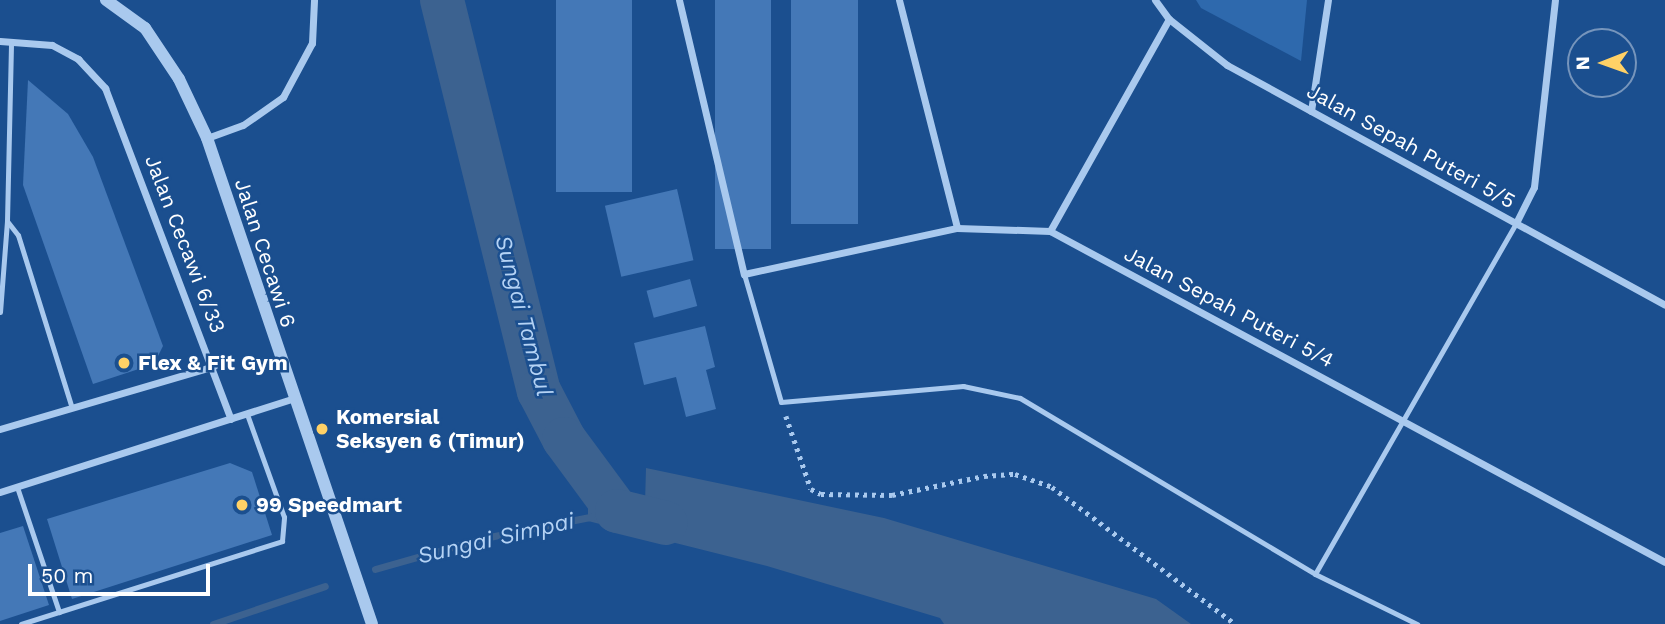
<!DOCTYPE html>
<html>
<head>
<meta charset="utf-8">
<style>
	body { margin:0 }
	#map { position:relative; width:1665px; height:624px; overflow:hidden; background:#1b4f8f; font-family:"Work Sans",sans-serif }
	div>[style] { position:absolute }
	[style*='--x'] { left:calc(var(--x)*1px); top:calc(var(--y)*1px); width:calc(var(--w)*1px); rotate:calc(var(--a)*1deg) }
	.green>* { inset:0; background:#2e69ad }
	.water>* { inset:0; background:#3c6290 }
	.stream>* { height:7px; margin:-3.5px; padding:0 3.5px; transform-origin:3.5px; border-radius:3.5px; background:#3c6290 }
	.river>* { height:44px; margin:-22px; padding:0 22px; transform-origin:22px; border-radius:22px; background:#3c6290 }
	.building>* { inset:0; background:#4478b7; transform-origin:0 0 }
	.path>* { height:4.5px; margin-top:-2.25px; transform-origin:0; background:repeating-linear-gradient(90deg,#a9c9ee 0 3.5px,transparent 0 8.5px) }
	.service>* { height:5px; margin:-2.5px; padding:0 2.5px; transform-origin:2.5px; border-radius:2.5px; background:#a9c9ee }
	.minor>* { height:7px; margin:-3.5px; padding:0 3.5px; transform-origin:3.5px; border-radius:3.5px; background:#a9c9ee }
	.tertiary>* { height:12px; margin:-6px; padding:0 6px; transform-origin:6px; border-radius:6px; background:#a9c9ee }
	.dots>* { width:19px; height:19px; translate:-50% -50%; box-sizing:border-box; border:4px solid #1b4f8f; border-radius:50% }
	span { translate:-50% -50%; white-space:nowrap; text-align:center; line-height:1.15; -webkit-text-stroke:5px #1b4f8f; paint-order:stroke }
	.street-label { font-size:21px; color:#fff }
	.poi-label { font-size:21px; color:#fff; font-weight:700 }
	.left { translate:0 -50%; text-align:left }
	.water-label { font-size:23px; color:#b5d3f5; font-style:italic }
	.north { position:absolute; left:1567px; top:28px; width:70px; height:70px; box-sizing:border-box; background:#1b4f8f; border:2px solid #7695bc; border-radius:50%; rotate:269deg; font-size:19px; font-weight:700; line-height:28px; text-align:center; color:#fff }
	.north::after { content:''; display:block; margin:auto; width:24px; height:32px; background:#ffd166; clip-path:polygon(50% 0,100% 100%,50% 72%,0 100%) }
	.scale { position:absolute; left:28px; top:564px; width:182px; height:32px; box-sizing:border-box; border:4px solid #fff; border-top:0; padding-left:9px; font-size:21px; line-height:24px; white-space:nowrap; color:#fff; -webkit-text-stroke:5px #1b4f8f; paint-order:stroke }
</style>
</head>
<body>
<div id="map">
	<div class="green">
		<div style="clip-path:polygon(1196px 0,1307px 0,1301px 61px,1201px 8px)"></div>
	</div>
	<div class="water">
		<div style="clip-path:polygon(646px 468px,884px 518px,1156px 599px,1191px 624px,944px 624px,940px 618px,767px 566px,588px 521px,588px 502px,645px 503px)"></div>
	</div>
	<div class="stream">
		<div style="--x:375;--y:569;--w:113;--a:-15.9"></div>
		<div style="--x:484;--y:538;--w:113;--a:-11.2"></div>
		<div style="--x:213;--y:624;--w:118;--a:-18.7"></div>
	</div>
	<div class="river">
		<div style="--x:442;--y:0;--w:403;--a:76.1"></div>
		<div style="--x:539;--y:391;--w:54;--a:62.5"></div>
		<div style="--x:564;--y:439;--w:89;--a:53.6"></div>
		<div style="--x:617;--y:511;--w:50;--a:13.8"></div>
	</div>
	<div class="building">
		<div style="left:556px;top:0;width:76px;height:192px"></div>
		<div style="left:715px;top:0;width:56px;height:249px"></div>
		<div style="left:791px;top:0;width:67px;height:224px"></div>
		<div style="clip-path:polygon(28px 80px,68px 114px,93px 157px,163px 346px,154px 364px,93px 384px,23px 185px)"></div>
		<div style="left:677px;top:189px;width:73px;height:74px;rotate:77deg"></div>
		<div style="left:690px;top:279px;width:28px;height:45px;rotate:75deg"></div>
		<div style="clip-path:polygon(705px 326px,715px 367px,706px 370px,716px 409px,686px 417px,676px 377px,644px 385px,634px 343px)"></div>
		<div style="clip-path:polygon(230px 463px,252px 472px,272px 535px,72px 599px,47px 519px)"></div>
		<div style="clip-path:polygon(23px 526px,49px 605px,0 621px,0 533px)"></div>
	</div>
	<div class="path">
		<div style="--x:786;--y:416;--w:77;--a:71.1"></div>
		<div style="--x:811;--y:489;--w:11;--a:27"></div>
		<div style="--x:821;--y:494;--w:71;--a:0.8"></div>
		<div style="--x:892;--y:495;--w:94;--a:-11.7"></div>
		<div style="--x:984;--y:476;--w:31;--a:-4"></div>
		<div style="--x:1015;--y:474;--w:39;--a:19"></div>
		<div style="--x:1052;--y:487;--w:229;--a:36.8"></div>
	</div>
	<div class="service">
		<div style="--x:7;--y:221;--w:18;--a:52"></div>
		<div style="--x:18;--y:235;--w:181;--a:72.7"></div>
		<div style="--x:744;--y:274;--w:133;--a:73.9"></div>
		<div style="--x:781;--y:402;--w:183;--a:-5"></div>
		<div style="--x:963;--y:386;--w:58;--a:11.9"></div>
		<div style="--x:1020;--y:398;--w:344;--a:30.8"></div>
		<div style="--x:1315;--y:574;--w:114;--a:26.1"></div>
		<div style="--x:0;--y:312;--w:91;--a:-85.6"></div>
		<div style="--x:7;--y:221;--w:180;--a:-88.7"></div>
		<div style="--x:17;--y:487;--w:132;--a:71.4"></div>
		<div style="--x:1315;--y:574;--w:404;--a:-60.2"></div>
		<div style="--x:21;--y:624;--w:274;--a:-17.6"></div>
		<div style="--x:282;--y:541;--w:24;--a:-85"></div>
		<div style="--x:284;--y:517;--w:109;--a:-109.8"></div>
	</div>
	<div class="minor">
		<div style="--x:679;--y:0;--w:282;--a:76.7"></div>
		<div style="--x:744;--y:274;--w:218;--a:-12.2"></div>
		<div style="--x:957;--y:228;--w:93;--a:1.8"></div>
		<div style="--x:1050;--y:231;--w:698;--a:28.29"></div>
		<div style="--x:899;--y:0;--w:235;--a:75.7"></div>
		<div style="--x:1155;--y:0;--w:24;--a:54"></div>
		<div style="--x:1169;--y:19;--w:74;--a:38.4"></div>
		<div style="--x:1227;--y:65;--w:499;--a:28.7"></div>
		<div style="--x:0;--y:41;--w:52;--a:4.4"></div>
		<div style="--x:52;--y:45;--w:30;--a:28"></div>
		<div style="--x:78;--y:59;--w:40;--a:47"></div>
		<div style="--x:105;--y:88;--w:354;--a:69.2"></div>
		<div style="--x:1311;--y:111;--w:112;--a:-81.3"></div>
		<div style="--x:207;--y:138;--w:38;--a:-20"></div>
		<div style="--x:243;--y:125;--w:49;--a:-35"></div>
		<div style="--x:283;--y:97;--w:61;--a:-61.8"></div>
		<div style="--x:312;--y:43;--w:43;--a:-87.3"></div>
		<div style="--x:1516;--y:223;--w:40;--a:-63.4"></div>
		<div style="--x:1534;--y:187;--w:188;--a:-83.6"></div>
		<div style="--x:1050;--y:231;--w:243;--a:-60.7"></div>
		<div style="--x:0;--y:429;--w:223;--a:-16.4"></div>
		<div style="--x:0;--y:492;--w:306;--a:-17.7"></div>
	</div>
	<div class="tertiary">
		<div style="--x:106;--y:0;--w:48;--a:35.7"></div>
		<div style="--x:145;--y:28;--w:61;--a:56.3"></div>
		<div style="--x:179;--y:79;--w:65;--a:64.6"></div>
		<div style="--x:207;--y:138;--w:513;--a:71.25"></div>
	</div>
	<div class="dots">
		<div style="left:124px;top:363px;background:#ffd166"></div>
		<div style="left:322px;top:429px;background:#ffd166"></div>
		<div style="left:242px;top:505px;background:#ffd166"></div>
	</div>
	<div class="street-label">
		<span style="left:1411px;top:146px;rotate:29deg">Jalan Sepah Puteri 5/5</span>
		<span style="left:185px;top:244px;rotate:69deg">Jalan Cecawi 6/33</span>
		<span style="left:265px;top:253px;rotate:72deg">Jalan Cecawi 6</span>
		<span style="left:1229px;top:307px;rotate:28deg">Jalan Sepah Puteri 5/4</span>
	</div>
	<div class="poi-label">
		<span class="left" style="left:138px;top:363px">Flex &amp; Fit Gym</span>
		<span class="left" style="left:336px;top:429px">Komersial<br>Seksyen 6 (Timur)</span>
		<span class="left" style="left:256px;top:505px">99 Speedmart</span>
	</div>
	<div class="water-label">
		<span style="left:523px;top:316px;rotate:75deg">Sungai Tambul</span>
		<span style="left:496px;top:539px;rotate:-13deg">Sungai Simpai</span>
	</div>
	<div class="north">N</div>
	<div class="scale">50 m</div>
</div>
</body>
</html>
